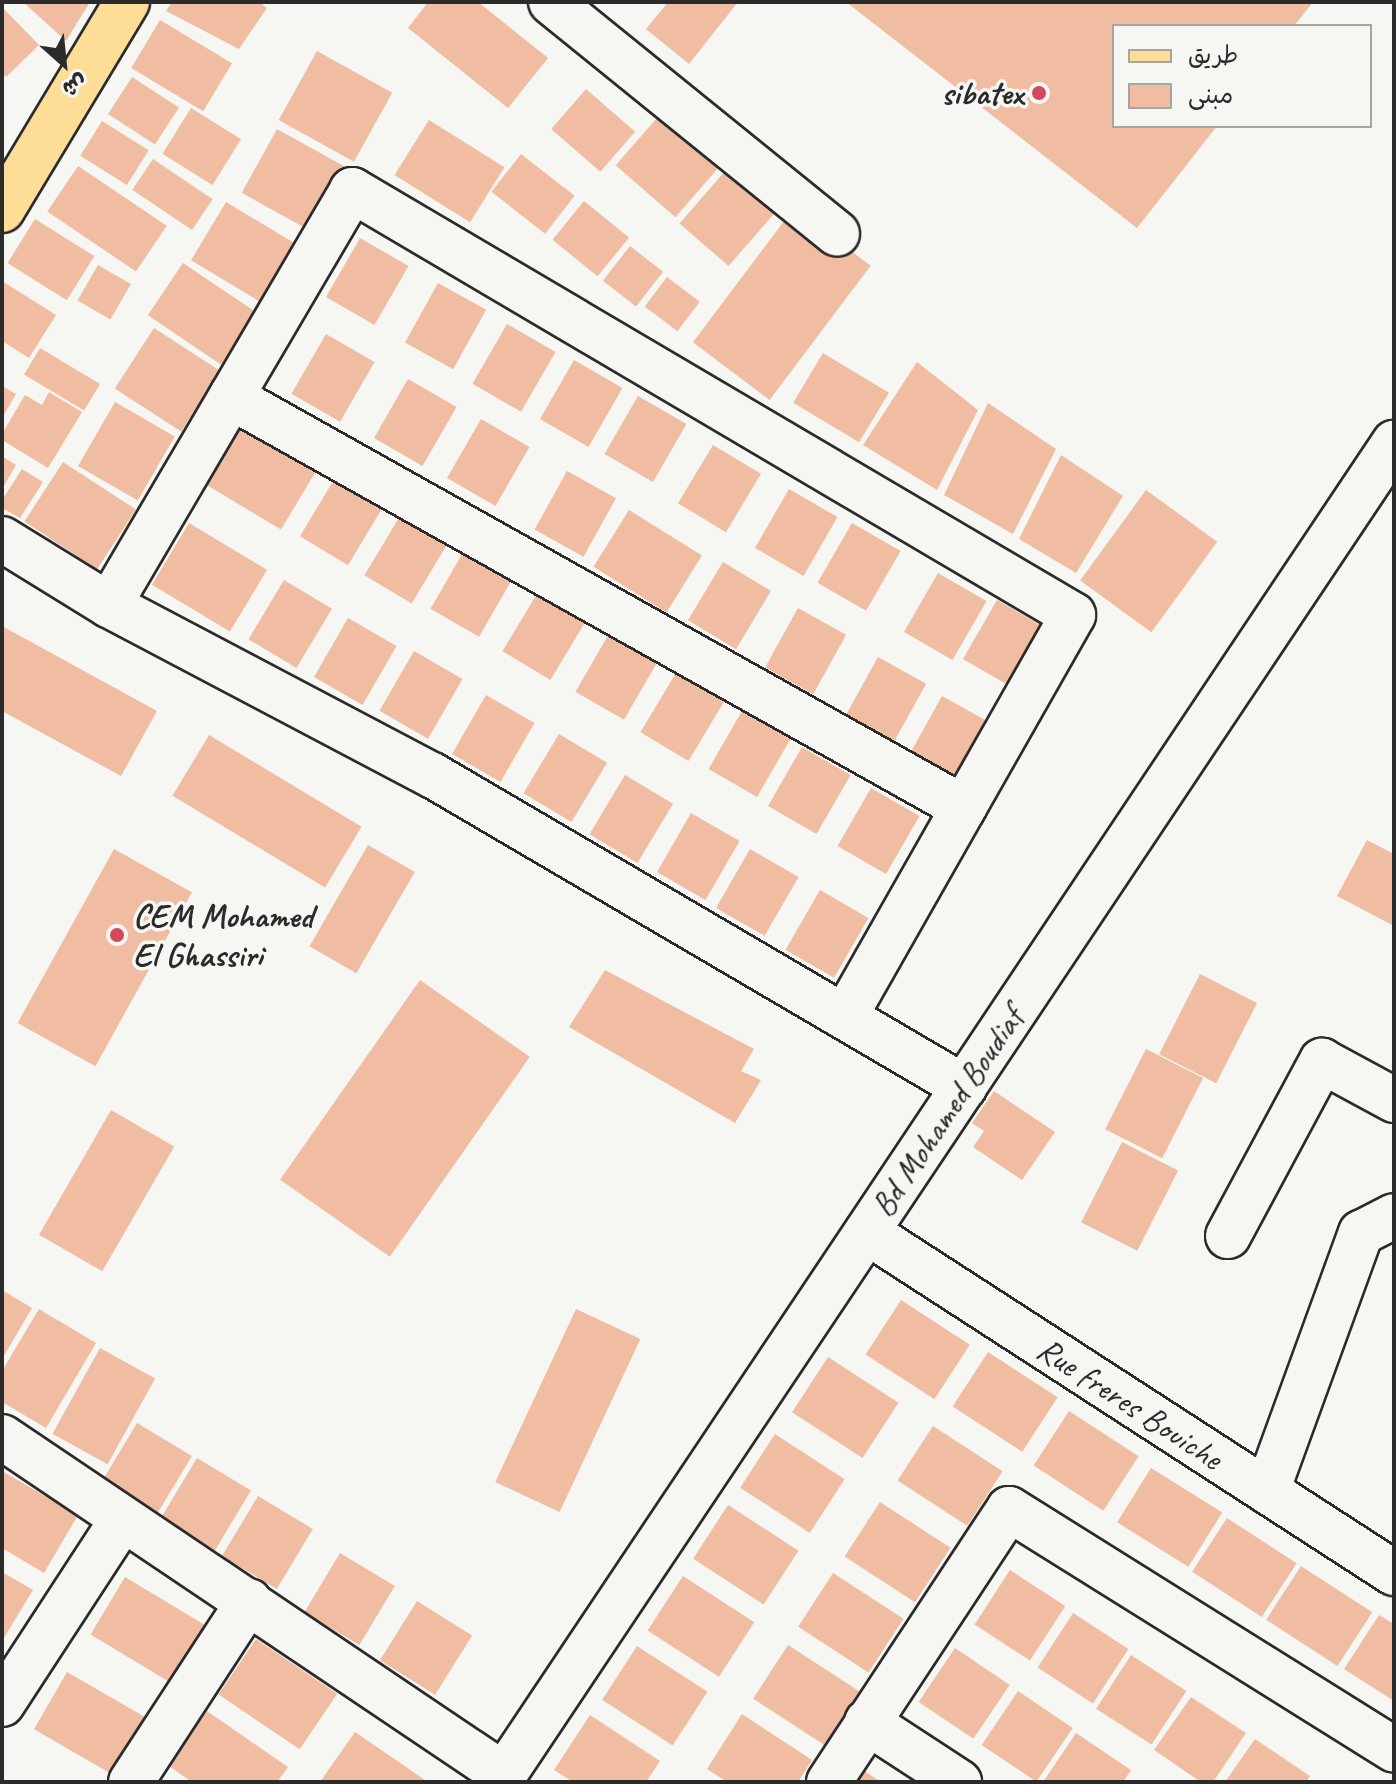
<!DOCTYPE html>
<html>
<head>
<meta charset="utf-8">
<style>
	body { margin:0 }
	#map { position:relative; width:1396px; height:1784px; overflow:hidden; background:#f6f6f2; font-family:Caveat,"Playpen Sans Arabic",sans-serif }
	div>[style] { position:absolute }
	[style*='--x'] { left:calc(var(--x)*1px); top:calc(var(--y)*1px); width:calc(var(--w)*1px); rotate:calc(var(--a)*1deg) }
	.building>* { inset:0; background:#f0bda2; transform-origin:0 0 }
	.roads { filter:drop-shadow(2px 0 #2b2b2b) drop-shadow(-2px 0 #2b2b2b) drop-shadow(0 2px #2b2b2b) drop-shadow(0 -2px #2b2b2b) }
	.minor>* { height:44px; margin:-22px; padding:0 22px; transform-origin:22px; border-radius:22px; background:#f6f6f2 }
	.major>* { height:44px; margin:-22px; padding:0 22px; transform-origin:22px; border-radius:22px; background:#fedd96 }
	.dots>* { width:22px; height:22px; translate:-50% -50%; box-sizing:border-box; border:4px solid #f6f6f2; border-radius:50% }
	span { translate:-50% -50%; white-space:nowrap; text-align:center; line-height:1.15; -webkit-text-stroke:7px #f6f6f2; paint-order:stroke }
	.poi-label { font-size:34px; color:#2b2b2b; font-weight:700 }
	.right { translate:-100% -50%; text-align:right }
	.left { translate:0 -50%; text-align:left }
	.street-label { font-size:34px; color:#2b2b2b }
	.frame { position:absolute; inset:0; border:4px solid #2b2b2b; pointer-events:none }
	.legend { position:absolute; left:1112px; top:24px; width:260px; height:104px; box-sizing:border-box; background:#f6f6f2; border:2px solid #a5a5a2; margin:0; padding:10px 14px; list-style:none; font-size:24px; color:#2b2b2b }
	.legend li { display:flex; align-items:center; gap:16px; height:40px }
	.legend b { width:40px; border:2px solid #a5a5a2 }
	.north { position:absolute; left:24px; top:24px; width:80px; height:80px; -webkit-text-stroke:6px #f6f6f2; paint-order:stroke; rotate:153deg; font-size:22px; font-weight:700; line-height:32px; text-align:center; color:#2b2b2b }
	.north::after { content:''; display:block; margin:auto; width:28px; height:36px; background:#2b2b2b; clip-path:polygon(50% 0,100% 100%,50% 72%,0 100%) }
</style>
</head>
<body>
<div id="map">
	<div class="building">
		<div style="clip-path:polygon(23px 2px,90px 2px,66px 41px)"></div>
		<div style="clip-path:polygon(172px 2px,259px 2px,267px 8px,239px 49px,166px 11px)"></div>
		<div style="clip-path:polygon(428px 2px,478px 2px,548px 58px,508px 108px,408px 28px)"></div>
		<div style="clip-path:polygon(668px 2px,738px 2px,689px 64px,646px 29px)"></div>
		<div style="clip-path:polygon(846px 2px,1313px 2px,1294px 26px,1114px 26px,1114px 126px,1217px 126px,1137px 228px)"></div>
		<div style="clip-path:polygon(2px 7px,39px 45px,6px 77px,2px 73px)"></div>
		<div style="left:160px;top:20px;width:84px;height:56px;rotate:31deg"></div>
		<div style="left:317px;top:51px;width:86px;height:79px;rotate:29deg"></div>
		<div style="left:132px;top:77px;width:56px;height:44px;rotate:33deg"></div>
		<div style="left:586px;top:89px;width:65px;height:53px;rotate:41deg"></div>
		<div style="left:191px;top:108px;width:59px;height:54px;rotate:32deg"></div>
		<div style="left:663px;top:111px;width:79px;height:72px;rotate:41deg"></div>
		<div style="left:429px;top:120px;width:89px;height:65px;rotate:32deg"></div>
		<div style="left:102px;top:121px;width:55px;height:41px;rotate:32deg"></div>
		<div style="left:277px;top:129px;width:82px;height:73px;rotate:29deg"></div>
		<div style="left:521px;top:154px;width:68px;height:48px;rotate:38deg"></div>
		<div style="left:153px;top:159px;width:72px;height:37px;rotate:34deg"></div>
		<div style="left:732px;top:163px;width:65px;height:80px;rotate:41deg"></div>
		<div style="left:78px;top:166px;width:107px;height:55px;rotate:34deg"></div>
		<div style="left:584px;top:201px;width:58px;height:50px;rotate:39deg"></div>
		<div style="left:226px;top:202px;width:86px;height:68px;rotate:31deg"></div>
		<div style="left:794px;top:208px;width:96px;height:168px;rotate:37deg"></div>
		<div style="left:35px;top:219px;width:70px;height:52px;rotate:32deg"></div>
		<div style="left:360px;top:238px;width:56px;height:68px;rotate:30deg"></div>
		<div style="left:630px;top:246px;width:42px;height:44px;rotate:38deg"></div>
		<div style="left:183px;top:263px;width:90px;height:63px;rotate:34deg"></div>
		<div style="left:98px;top:265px;width:38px;height:41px;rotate:30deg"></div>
		<div style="left:667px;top:277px;width:41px;height:37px;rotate:37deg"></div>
		<div style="clip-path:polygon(2px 281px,56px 315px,29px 358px,2px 341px)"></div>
		<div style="left:438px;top:283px;width:55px;height:68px;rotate:29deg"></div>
		<div style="left:507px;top:324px;width:56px;height:69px;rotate:30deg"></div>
		<div style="left:154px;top:328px;width:79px;height:72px;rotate:33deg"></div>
		<div style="left:326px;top:334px;width:56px;height:69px;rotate:30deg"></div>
		<div style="left:40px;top:348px;width:70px;height:31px;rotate:31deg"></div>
		<div style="left:823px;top:353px;width:77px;height:58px;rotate:31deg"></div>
		<div style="left:574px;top:360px;width:56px;height:68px;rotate:30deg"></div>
		<div style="clip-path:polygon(917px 362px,978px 410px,937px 490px,863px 445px)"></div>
		<div style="left:408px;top:379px;width:56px;height:68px;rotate:30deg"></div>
		<div style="clip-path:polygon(2px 386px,16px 394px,2px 418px)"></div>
		<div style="clip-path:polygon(49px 392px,82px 412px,48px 468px,2px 440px,2px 434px,25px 395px,42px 405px)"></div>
		<div style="left:638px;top:396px;width:56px;height:67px;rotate:30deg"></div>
		<div style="left:115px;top:402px;width:69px;height:74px;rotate:30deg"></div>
		<div style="clip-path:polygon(988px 403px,1056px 449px,1013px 534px,944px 495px)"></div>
		<div style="left:481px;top:419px;width:56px;height:68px;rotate:30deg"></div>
		<div style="left:240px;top:421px;width:91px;height:72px;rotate:31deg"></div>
		<div style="left:713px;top:445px;width:56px;height:68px;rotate:31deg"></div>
		<div style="clip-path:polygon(1061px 455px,1123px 496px,1076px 573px,1019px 539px)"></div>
		<div style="clip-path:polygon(2px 456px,16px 465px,2px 489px)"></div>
		<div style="left:63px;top:462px;width:87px;height:71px;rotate:33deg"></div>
		<div style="clip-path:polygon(22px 469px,43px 482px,20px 518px,2px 508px,2px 500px)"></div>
		<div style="left:567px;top:471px;width:56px;height:67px;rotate:29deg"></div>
		<div style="left:335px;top:478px;width:56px;height:68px;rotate:31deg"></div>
		<div style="left:789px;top:489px;width:56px;height:68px;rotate:30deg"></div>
		<div style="left:1146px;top:490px;width:88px;height:112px;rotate:36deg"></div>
		<div style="left:629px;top:510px;width:86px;height:67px;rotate:32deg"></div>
		<div style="left:400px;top:516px;width:55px;height:69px;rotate:31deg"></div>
		<div style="left:189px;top:523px;width:91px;height:72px;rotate:31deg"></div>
		<div style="left:852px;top:523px;width:56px;height:69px;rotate:30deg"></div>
		<div style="left:465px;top:549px;width:56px;height:69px;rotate:30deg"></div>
		<div style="left:723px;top:562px;width:56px;height:68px;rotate:31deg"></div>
		<div style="left:938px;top:573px;width:56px;height:68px;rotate:30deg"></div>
		<div style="left:284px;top:580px;width:56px;height:69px;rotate:31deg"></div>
		<div style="left:538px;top:592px;width:56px;height:69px;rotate:31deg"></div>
		<div style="left:997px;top:600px;width:56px;height:68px;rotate:30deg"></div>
		<div style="left:798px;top:608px;width:55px;height:68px;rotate:29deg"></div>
		<div style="left:348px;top:618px;width:56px;height:68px;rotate:30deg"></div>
		<div style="clip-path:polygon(2px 626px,157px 711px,121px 776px,2px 711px)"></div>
		<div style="left:610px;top:632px;width:56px;height:69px;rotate:30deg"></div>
		<div style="left:414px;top:651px;width:56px;height:69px;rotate:30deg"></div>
		<div style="left:878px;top:657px;width:55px;height:68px;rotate:29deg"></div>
		<div style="left:676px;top:673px;width:56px;height:69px;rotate:31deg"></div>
		<div style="left:486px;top:695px;width:56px;height:68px;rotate:30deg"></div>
		<div style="left:942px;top:696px;width:55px;height:67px;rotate:29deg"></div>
		<div style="left:742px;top:711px;width:56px;height:67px;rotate:30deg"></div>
		<div style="left:559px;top:734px;width:56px;height:69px;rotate:31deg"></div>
		<div style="left:209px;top:735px;width:178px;height:71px;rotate:31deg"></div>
		<div style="left:802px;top:747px;width:56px;height:68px;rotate:30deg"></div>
		<div style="left:625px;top:775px;width:56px;height:69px;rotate:31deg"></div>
		<div style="left:871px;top:788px;width:56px;height:67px;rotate:30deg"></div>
		<div style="left:691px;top:813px;width:56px;height:68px;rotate:30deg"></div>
		<div style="clip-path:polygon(1367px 840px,1394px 854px,1394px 926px,1337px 896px)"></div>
		<div style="left:368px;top:845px;width:54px;height:117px;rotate:30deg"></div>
		<div style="left:114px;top:849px;width:89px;height:199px;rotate:29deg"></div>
		<div style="left:750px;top:849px;width:56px;height:68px;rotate:30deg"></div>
		<div style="left:820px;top:890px;width:56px;height:69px;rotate:30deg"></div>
		<div style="clip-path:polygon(605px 970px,754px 1049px,741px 1071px,761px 1080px,735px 1123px,569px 1027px)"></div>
		<div style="left:1200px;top:974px;width:64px;height:90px;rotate:27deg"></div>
		<div style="left:420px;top:980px;width:134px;height:244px;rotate:35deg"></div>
		<div style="left:1146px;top:1049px;width:64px;height:90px;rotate:27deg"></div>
		<div style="clip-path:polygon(994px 1091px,1055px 1132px,1022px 1180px,973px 1147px,984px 1131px,972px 1123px)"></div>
		<div style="left:111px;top:1110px;width:73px;height:144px;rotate:30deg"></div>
		<div style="left:1122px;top:1142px;width:63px;height:90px;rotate:27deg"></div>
		<div style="clip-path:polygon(2px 1290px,32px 1308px,2px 1359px)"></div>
		<div style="left:901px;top:1300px;width:82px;height:65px;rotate:33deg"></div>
		<div style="clip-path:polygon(39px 1309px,96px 1343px,46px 1428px,2px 1402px,2px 1371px)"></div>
		<div style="left:576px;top:1309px;width:71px;height:191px;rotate:25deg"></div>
		<div style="left:100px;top:1348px;width:63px;height:98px;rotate:29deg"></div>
		<div style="left:988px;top:1352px;width:83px;height:65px;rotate:33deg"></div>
		<div style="left:828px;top:1357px;width:84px;height:66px;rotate:33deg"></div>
		<div style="left:1069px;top:1411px;width:83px;height:65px;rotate:33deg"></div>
		<div style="left:137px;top:1423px;width:64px;height:70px;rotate:31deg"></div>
		<div style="left:933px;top:1426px;width:83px;height:65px;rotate:33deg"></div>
		<div style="left:775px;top:1434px;width:83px;height:64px;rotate:33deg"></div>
		<div style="left:197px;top:1458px;width:63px;height:70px;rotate:31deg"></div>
		<div style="left:1151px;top:1468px;width:84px;height:64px;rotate:32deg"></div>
		<div style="clip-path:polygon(2px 1471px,78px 1515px,44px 1573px,2px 1548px)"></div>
		<div style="left:258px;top:1496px;width:64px;height:70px;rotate:31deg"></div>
		<div style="left:880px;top:1502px;width:84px;height:65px;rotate:33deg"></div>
		<div style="left:728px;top:1505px;width:84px;height:64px;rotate:33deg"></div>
		<div style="left:1227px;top:1518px;width:83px;height:64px;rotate:33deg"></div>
		<div style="left:340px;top:1553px;width:64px;height:69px;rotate:31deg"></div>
		<div style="left:1301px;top:1566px;width:85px;height:64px;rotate:33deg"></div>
		<div style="left:1010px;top:1570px;width:66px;height:65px;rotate:33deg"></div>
		<div style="clip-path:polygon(2px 1572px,33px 1590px,2px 1641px)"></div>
		<div style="left:833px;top:1573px;width:84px;height:64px;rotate:33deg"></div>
		<div style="left:683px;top:1576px;width:85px;height:65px;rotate:33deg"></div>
		<div style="left:125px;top:1577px;width:98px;height:67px;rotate:31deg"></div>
		<div style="left:417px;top:1601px;width:65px;height:70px;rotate:32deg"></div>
		<div style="left:1073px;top:1613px;width:66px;height:65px;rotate:33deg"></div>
		<div style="clip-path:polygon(1379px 1615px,1394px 1624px,1394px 1701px,1344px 1669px)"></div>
		<div style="left:256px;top:1639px;width:98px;height:67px;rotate:34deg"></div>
		<div style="left:788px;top:1645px;width:85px;height:64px;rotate:33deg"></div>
		<div style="left:637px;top:1646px;width:84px;height:64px;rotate:33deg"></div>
		<div style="left:955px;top:1648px;width:66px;height:65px;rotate:34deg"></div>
		<div style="left:1131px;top:1655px;width:66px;height:64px;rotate:33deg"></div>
		<div style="left:67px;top:1672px;width:98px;height:66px;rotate:30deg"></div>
		<div style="left:1018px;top:1691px;width:66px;height:65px;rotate:34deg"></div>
		<div style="clip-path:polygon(1191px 1697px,1246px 1733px,1213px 1782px,1201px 1782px,1154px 1750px)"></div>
		<div style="clip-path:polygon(207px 1711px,288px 1767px,277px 1782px,192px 1782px,169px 1766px)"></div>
		<div style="clip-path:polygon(742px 1714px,812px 1760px,798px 1782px,727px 1782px,707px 1769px)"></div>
		<div style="clip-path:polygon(590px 1715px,660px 1761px,646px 1782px,573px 1782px,554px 1770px)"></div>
		<div style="clip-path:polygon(355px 1732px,428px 1782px,320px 1782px)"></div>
		<div style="clip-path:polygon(1076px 1733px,1131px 1770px,1123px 1782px,1043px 1782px)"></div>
		<div style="clip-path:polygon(1255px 1739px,1310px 1776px,1306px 1782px,1225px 1782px)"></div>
		<div style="clip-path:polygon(863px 1770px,881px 1782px,855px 1782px)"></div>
	</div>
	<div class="roads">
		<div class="minor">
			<div style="--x:551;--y:2;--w:368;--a:39"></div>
			<div style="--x:231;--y:397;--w:840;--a:29.28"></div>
			<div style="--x:2;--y:539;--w:126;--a:31.7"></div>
			<div style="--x:109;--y:605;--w:365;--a:27.8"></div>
			<div style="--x:432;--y:775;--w:617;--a:30.39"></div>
			<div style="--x:109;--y:605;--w:481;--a:-59.6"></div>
			<div style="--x:352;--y:190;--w:837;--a:30.52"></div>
			<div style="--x:1073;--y:615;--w:462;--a:119.6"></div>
			<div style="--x:867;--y:1232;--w:628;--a:32.91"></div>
			<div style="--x:1228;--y:1236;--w:199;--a:-61.8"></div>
			<div style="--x:1322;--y:1061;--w:82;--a:28.4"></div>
			<div style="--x:2;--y:1437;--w:605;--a:33.95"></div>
			<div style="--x:1267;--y:1491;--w:275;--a:-70"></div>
			<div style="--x:1361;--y:1233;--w:37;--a:-27"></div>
			<div style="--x:2;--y:1704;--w:220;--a:-56.9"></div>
			<div style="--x:867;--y:1722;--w:110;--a:33.1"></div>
			<div style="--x:131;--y:1782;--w:216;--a:-56.9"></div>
			<div style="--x:499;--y:1782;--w:1611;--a:-56.24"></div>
			<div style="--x:829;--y:1782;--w:327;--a:-56.6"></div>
			<div style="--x:1009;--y:1509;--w:454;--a:32"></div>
		</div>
		<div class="major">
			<div style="--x:2;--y:210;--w:243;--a:-59"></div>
		</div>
	</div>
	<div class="dots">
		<div style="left:1039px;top:93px;background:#d1495b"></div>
		<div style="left:117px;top:935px;background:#d1495b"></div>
	</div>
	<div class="poi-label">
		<span class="right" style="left:1023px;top:93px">sibatex</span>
		<span class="left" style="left:133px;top:935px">CEM Mohamed<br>El Ghassiri</span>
	</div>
	<div class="street-label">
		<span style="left:947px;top:1112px;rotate:-56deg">Bd Mohamed Boudiaf</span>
		<span style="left:1130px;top:1403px;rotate:33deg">Rue freres Bouiche</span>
	</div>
	<div class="frame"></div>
	<ul class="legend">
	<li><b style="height:10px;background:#fedd96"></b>طريق</li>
	<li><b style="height:22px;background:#f0bda2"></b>مبنى</li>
	</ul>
	<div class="north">ش</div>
</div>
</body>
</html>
